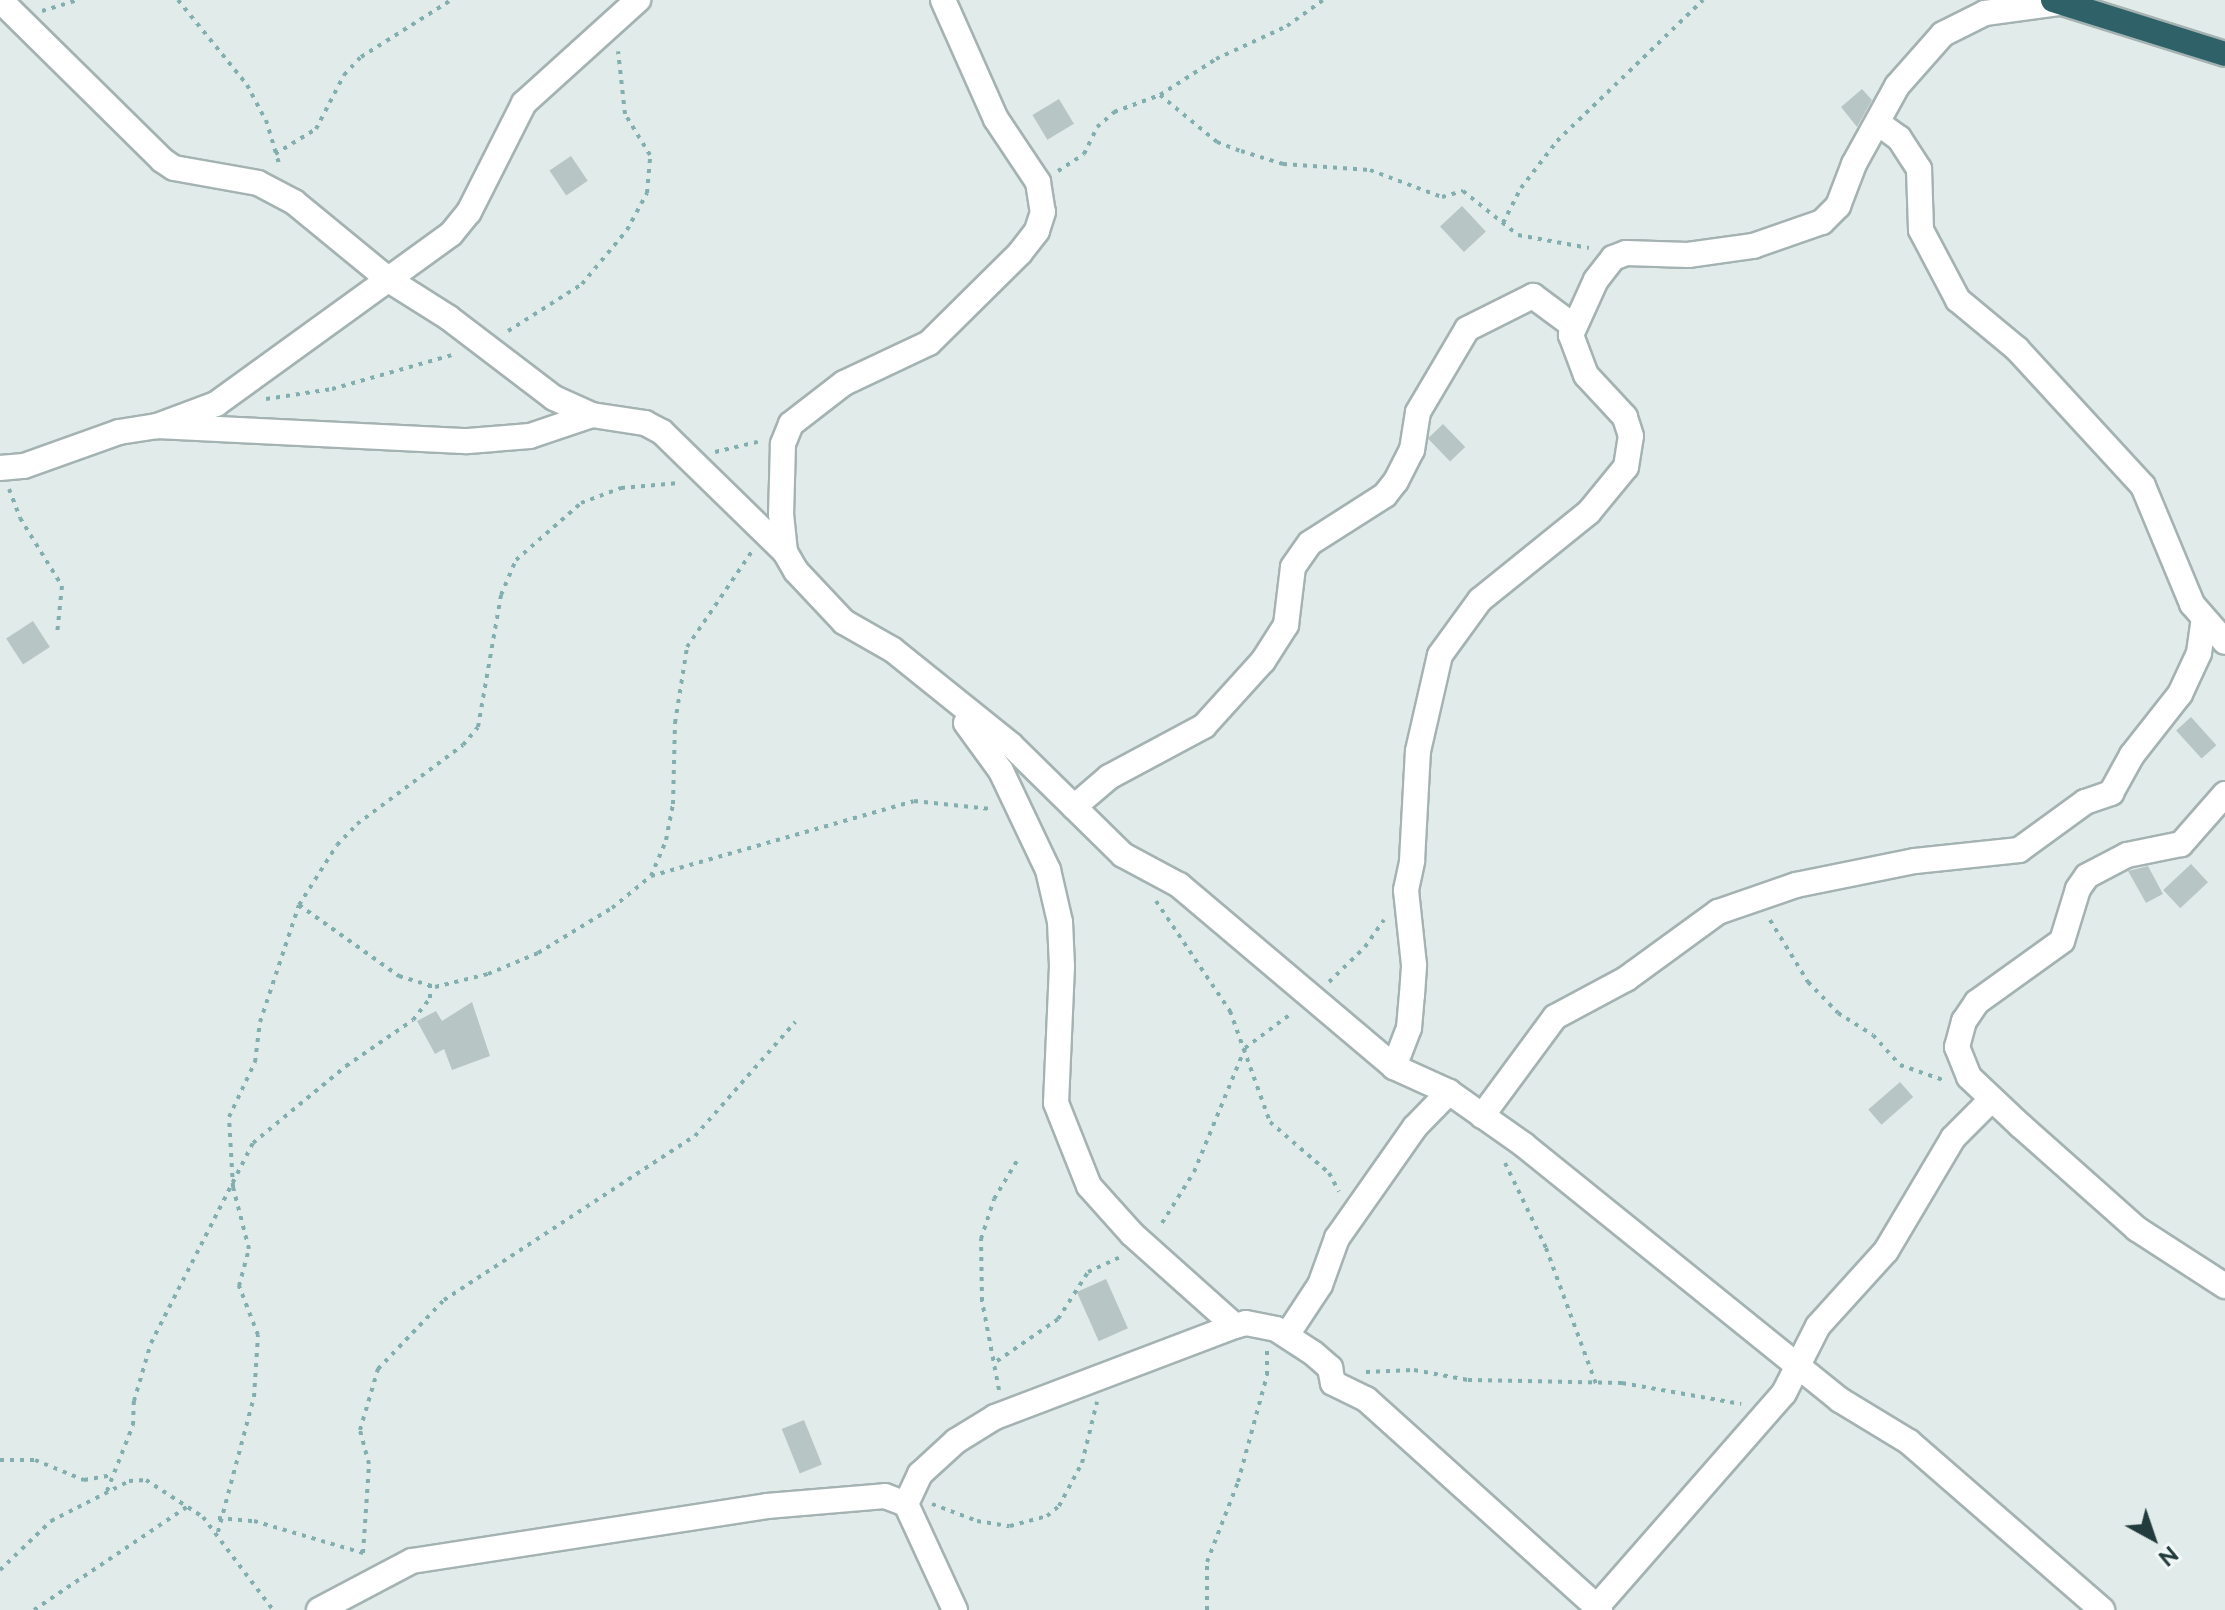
<!DOCTYPE html>
<html>
<head>
<meta charset="utf-8">
<style>
	body { margin:0 }
	#map { position:relative; width:2225px; height:1610px; overflow:hidden; background:#e1ecea; font-family:Raleway,sans-serif }
	div>[style] { position:absolute }
	[style*='--x'] { left:calc(var(--x)*1px); top:calc(var(--y)*1px); width:calc(var(--w)*1px); rotate:calc(var(--a)*1deg) }
	.building>* { inset:0; background:#b7c6c4; transform-origin:0 0 }
	.path>* { height:4px; margin-top:-2px; transform-origin:0; background:repeating-linear-gradient(90deg,#82aeaf 0 4px,transparent 0 10px) }
	.roads { filter:drop-shadow(2px 0 #a4b3b2) drop-shadow(-2px 0 #a4b3b2) drop-shadow(0 2px #a4b3b2) drop-shadow(0 -2px #a4b3b2) }
	.minor>* { height:24px; margin:-12px; padding:0 12px; transform-origin:12px; border-radius:12px; background:#fff }
	.highway>* { height:24px; margin:-12px; padding:0 12px; transform-origin:12px; border-radius:12px; background:#2e6168 }
	span { translate:-50% -50%; white-space:nowrap; text-align:center; line-height:1.15; -webkit-text-stroke:6px #f2f8f7; paint-order:stroke }
	.north { position:absolute; left:2113px; top:1498px; width:80px; height:80px; -webkit-text-stroke:6px #f2f8f7; paint-order:stroke; rotate:140deg; font-size:22px; font-weight:700; line-height:32px; text-align:center; color:#223b3c }
	.north::after { content:''; display:block; margin:auto; width:28px; height:36px; background:#223b3c; clip-path:polygon(50% 0,100% 100%,50% 72%,0 100%) }
</style>
</head>
<body>
<div id="map">
	<div class="building">
		<div style="clip-path:polygon(1862px 89px,1872px 100px,1857px 127px,1841px 107px)"></div>
		<div style="left:1059px;top:99px;width:29px;height:31px;rotate:59deg"></div>
		<div style="left:571px;top:156px;width:30px;height:26px;rotate:56deg"></div>
		<div style="left:1462px;top:206px;width:35px;height:30px;rotate:47deg"></div>
		<div style="left:1443px;top:424px;width:32px;height:21px;rotate:46deg"></div>
		<div style="left:33px;top:621px;width:31px;height:32px;rotate:57deg"></div>
		<div style="left:2191px;top:717px;width:38px;height:20px;rotate:48deg"></div>
		<div style="left:2191px;top:864px;width:25px;height:38px;rotate:47deg"></div>
		<div style="clip-path:polygon(2148px 866px,2163px 894px,2146px 903px,2128px 871px)"></div>
		<div style="clip-path:polygon(472px 1002px,490px 1056px,452px 1070px,444px 1049px,435px 1054px,417px 1021px,436px 1011px,442px 1021px)"></div>
		<div style="left:1900px;top:1082px;width:20px;height:42px;rotate:49deg"></div>
		<div style="left:1106px;top:1279px;width:54px;height:32px;rotate:66deg"></div>
		<div style="left:804px;top:1420px;width:48px;height:24px;rotate:68deg"></div>
	</div>
	<div class="path">
		<div style="--x:178;--y:0;--w:109;--a:50.9"></div>
		<div style="--x:247;--y:85;--w:40;--a:62"></div>
		<div style="--x:266;--y:120;--w:49;--a:73.4"></div>
		<div style="--x:42;--y:11;--w:38;--a:-17"></div>
		<div style="--x:1160;--y:95;--w:74;--a:39.5"></div>
		<div style="--x:1217;--y:142;--w:26;--a:21"></div>
		<div style="--x:1241;--y:151;--w:44;--a:17.2"></div>
		<div style="--x:1283;--y:164;--w:87;--a:3.9"></div>
		<div style="--x:1370;--y:170;--w:77;--a:20.6"></div>
		<div style="--x:1442;--y:197;--w:22;--a:-16"></div>
		<div style="--x:1463;--y:191;--w:70;--a:38.7"></div>
		<div style="--x:1518;--y:235;--w:72;--a:10.4"></div>
		<div style="--x:275;--y:154;--w:48;--a:-31.4"></div>
		<div style="--x:316;--y:129;--w:61;--a:-62.6"></div>
		<div style="--x:344;--y:75;--w:25;--a:-47"></div>
		<div style="--x:361;--y:57;--w:107;--a:-32.3"></div>
		<div style="--x:1058;--y:171;--w:31;--a:-33"></div>
		<div style="--x:1084;--y:154;--w:30;--a:-64"></div>
		<div style="--x:1097;--y:127;--w:23;--a:-41"></div>
		<div style="--x:1114;--y:112;--w:49;--a:-20.3"></div>
		<div style="--x:1160;--y:95;--w:67;--a:-32.7"></div>
		<div style="--x:1216;--y:59;--w:78;--a:-24.9"></div>
		<div style="--x:1287;--y:26;--w:44;--a:-35.8"></div>
		<div style="--x:1503;--y:223;--w:39;--a:-63"></div>
		<div style="--x:1521;--y:188;--w:59;--a:-52.5"></div>
		<div style="--x:1557;--y:141;--w:203;--a:-44"></div>
		<div style="--x:508;--y:331;--w:88;--a:-32.4"></div>
		<div style="--x:582;--y:284;--w:70;--a:-50.2"></div>
		<div style="--x:627;--y:230;--w:42;--a:-61.6"></div>
		<div style="--x:647;--y:193;--w:38;--a:-85"></div>
		<div style="--x:650;--y:155;--w:48;--a:-121.4"></div>
		<div style="--x:625;--y:114;--w:63;--a:-96.3"></div>
		<div style="--x:266;--y:399;--w:67;--a:-8.6"></div>
		<div style="--x:332;--y:389;--w:129;--a:-15.8"></div>
		<div style="--x:715;--y:452;--w:47;--a:-13.4"></div>
		<div style="--x:9;--y:489;--w:31;--a:69"></div>
		<div style="--x:20;--y:518;--w:80;--a:58.3"></div>
		<div style="--x:62;--y:586;--w:48;--a:95.9"></div>
		<div style="--x:651;--y:876;--w:39;--a:-67"></div>
		<div style="--x:666;--y:840;--w:37;--a:-79"></div>
		<div style="--x:673;--y:804;--w:81;--a:-88.6"></div>
		<div style="--x:675;--y:723;--w:77;--a:-81"></div>
		<div style="--x:687;--y:647;--w:117;--a:-55.8"></div>
		<div style="--x:1156;--y:901;--w:133;--a:56.1"></div>
		<div style="--x:1230;--y:1011;--w:118;--a:70.2"></div>
		<div style="--x:1270;--y:1122;--w:78;--a:40.8"></div>
		<div style="--x:1329;--y:1173;--w:21;--a:62"></div>
		<div style="--x:299;--y:905;--w:123;--a:35.4"></div>
		<div style="--x:399;--y:976;--w:38;--a:17"></div>
		<div style="--x:435;--y:987;--w:55;--a:-13.8"></div>
		<div style="--x:488;--y:974;--w:54;--a:-22.8"></div>
		<div style="--x:538;--y:953;--w:87;--a:-31.3"></div>
		<div style="--x:612;--y:908;--w:50;--a:-39.4"></div>
		<div style="--x:651;--y:876;--w:273;--a:-15.9"></div>
		<div style="--x:914;--y:801;--w:77;--a:5.9"></div>
		<div style="--x:1770;--y:920;--w:73;--a:58.5"></div>
		<div style="--x:1808;--y:982;--w:43;--a:45.9"></div>
		<div style="--x:1838;--y:1013;--w:41;--a:32.2"></div>
		<div style="--x:1873;--y:1035;--w:40;--a:48"></div>
		<div style="--x:1900;--y:1065;--w:46;--a:19.2"></div>
		<div style="--x:1329;--y:982;--w:50;--a:-44.2"></div>
		<div style="--x:1365;--y:947;--w:33;--a:-55"></div>
		<div style="--x:1505;--y:1163;--w:94;--a:64.2"></div>
		<div style="--x:1546;--y:1248;--w:145;--a:69.8"></div>
		<div style="--x:1162;--y:1223;--w:60;--a:-57.9"></div>
		<div style="--x:1194;--y:1172;--w:134;--a:-67.6"></div>
		<div style="--x:1245;--y:1048;--w:59;--a:-36.7"></div>
		<div style="--x:997;--y:1361;--w:74;--a:-34.5"></div>
		<div style="--x:1058;--y:1319;--w:56;--a:-57.4"></div>
		<div style="--x:1088;--y:1272;--w:38;--a:-25"></div>
		<div style="--x:1366;--y:1372;--w:48;--a:-2.4"></div>
		<div style="--x:1414;--y:1370;--w:55;--a:10.5"></div>
		<div style="--x:1468;--y:1380;--w:154;--a:1.1"></div>
		<div style="--x:1622;--y:1383;--w:121;--a:10"></div>
		<div style="--x:999;--y:1390;--w:91;--a:-100.8"></div>
		<div style="--x:982;--y:1301;--w:62;--a:-90.9"></div>
		<div style="--x:981;--y:1239;--w:42;--a:-72"></div>
		<div style="--x:994;--y:1199;--w:47;--a:-59"></div>
		<div style="--x:0;--y:1460;--w:35;--a:0"></div>
		<div style="--x:35;--y:1460;--w:53;--a:22.2"></div>
		<div style="--x:84;--y:1480;--w:29;--a:-10"></div>
		<div style="--x:107;--y:1491;--w:71;--a:-68.5"></div>
		<div style="--x:133;--y:1425;--w:24;--a:-88"></div>
		<div style="--x:134;--y:1401;--w:60;--a:-73.7"></div>
		<div style="--x:151;--y:1343;--w:225;--a:-63"></div>
		<div style="--x:253;--y:1143;--w:121;--a:-39.6"></div>
		<div style="--x:346;--y:1066;--w:81;--a:-34.5"></div>
		<div style="--x:413;--y:1020;--w:28;--a:-52"></div>
		<div style="--x:430;--y:998;--w:12;--a:-90"></div>
		<div style="--x:932;--y:1504;--w:48;--a:20.7"></div>
		<div style="--x:977;--y:1521;--w:33;--a:9"></div>
		<div style="--x:1010;--y:1526;--w:38;--a:-15"></div>
		<div style="--x:1047;--y:1516;--w:16;--a:-40"></div>
		<div style="--x:1059;--y:1506;--w:49;--a:-61.9"></div>
		<div style="--x:1082;--y:1463;--w:63;--a:-76.2"></div>
		<div style="--x:218;--y:1518;--w:36;--a:5"></div>
		<div style="--x:254;--y:1521;--w:114;--a:16.4"></div>
		<div style="--x:218;--y:1532;--w:140;--a:-75.1"></div>
		<div style="--x:254;--y:1397;--w:62;--a:-86.3"></div>
		<div style="--x:258;--y:1335;--w:53;--a:-111.2"></div>
		<div style="--x:239;--y:1286;--w:38;--a:-75"></div>
		<div style="--x:249;--y:1249;--w:64;--a:-104.5"></div>
		<div style="--x:233;--y:1187;--w:70;--a:-93.3"></div>
		<div style="--x:229;--y:1117;--w:61;--a:-64.7"></div>
		<div style="--x:255;--y:1062;--w:40;--a:-82.9"></div>
		<div style="--x:260;--y:1022;--w:123;--a:-71.6"></div>
		<div style="--x:299;--y:905;--w:71;--a:-57.7"></div>
		<div style="--x:337;--y:845;--w:29;--a:-46"></div>
		<div style="--x:357;--y:824;--w:132;--a:-36.7"></div>
		<div style="--x:463;--y:745;--w:23;--a:-50"></div>
		<div style="--x:478;--y:727;--w:134;--a:-80.1"></div>
		<div style="--x:501;--y:595;--w:38;--a:-67"></div>
		<div style="--x:516;--y:560;--w:86;--a:-41.2"></div>
		<div style="--x:581;--y:503;--w:43;--a:-20.6"></div>
		<div style="--x:621;--y:488;--w:58;--a:-4.9"></div>
		<div style="--x:363;--y:1553;--w:89;--a:-86.1"></div>
		<div style="--x:369;--y:1464;--w:35;--a:-105"></div>
		<div style="--x:360;--y:1430;--w:64;--a:-73.6"></div>
		<div style="--x:378;--y:1369;--w:95;--a:-46.3"></div>
		<div style="--x:444;--y:1300;--w:300;--a:-33.2"></div>
		<div style="--x:695;--y:1136;--w:152;--a:-48.7"></div>
		<div style="--x:0;--y:1570;--w:71;--a:-43.9"></div>
		<div style="--x:51;--y:1521;--w:88;--a:-27.1"></div>
		<div style="--x:129;--y:1481;--w:17;--a:-3"></div>
		<div style="--x:146;--y:1480;--w:68;--a:33"></div>
		<div style="--x:203;--y:1517;--w:116;--a:53"></div>
		<div style="--x:34;--y:1610;--w:186;--a:-34"></div>
		<div style="--x:1207;--y:1610;--w:48;--a:-90"></div>
		<div style="--x:1207;--y:1562;--w:86;--a:-68.8"></div>
		<div style="--x:1238;--y:1482;--w:111;--a:-74.8"></div>
		<div style="--x:1267;--y:1375;--w:24;--a:-90"></div>
	</div>
	<div class="roads">
		<div class="minor">
			<div style="--x:0;--y:0;--w:228;--a:44.6"></div>
			<div style="--x:162;--y:160;--w:14;--a:34"></div>
			<div style="--x:174;--y:168;--w:85;--a:10.1"></div>
			<div style="--x:258;--y:183;--w:41;--a:27.8"></div>
			<div style="--x:294;--y:202;--w:123;--a:39.4"></div>
			<div style="--x:389;--y:280;--w:71;--a:32.3"></div>
			<div style="--x:449;--y:318;--w:132;--a:37.3"></div>
			<div style="--x:554;--y:398;--w:42;--a:24.1"></div>
			<div style="--x:592;--y:415;--w:54;--a:8.6"></div>
			<div style="--x:645;--y:423;--w:19;--a:28"></div>
			<div style="--x:662;--y:432;--w:172;--a:44.3"></div>
			<div style="--x:943;--y:0;--w:130;--a:66"></div>
			<div style="--x:996;--y:119;--w:76;--a:56.3"></div>
			<div style="--x:1038;--y:182;--w:30;--a:81"></div>
			<div style="--x:1043;--y:212;--w:20;--a:108"></div>
			<div style="--x:1037;--y:231;--w:28;--a:128"></div>
			<div style="--x:1020;--y:253;--w:128;--a:135.3"></div>
			<div style="--x:929;--y:343;--w:94;--a:154.8"></div>
			<div style="--x:844;--y:383;--w:67;--a:142.3"></div>
			<div style="--x:791;--y:424;--w:22;--a:112"></div>
			<div style="--x:783;--y:444;--w:70;--a:91.6"></div>
			<div style="--x:781;--y:514;--w:38;--a:84"></div>
			<div style="--x:785;--y:552;--w:22;--a:60"></div>
			<div style="--x:796;--y:571;--w:70;--a:46.7"></div>
			<div style="--x:844;--y:622;--w:56;--a:29.7"></div>
			<div style="--x:893;--y:650;--w:151;--a:38.8"></div>
			<div style="--x:1011;--y:745;--w:157;--a:44.5"></div>
			<div style="--x:1123;--y:855;--w:64;--a:28.2"></div>
			<div style="--x:1179;--y:885;--w:282;--a:40.2"></div>
			<div style="--x:1394;--y:1067;--w:60;--a:24.4"></div>
			<div style="--x:1449;--y:1092;--w:92;--a:35.2"></div>
			<div style="--x:1524;--y:1145;--w:406;--a:38.9"></div>
			<div style="--x:1840;--y:1400;--w:81;--a:31.3"></div>
			<div style="--x:1909;--y:1442;--w:256;--a:41"></div>
			<div style="--x:1878;--y:123;--w:26;--a:36"></div>
			<div style="--x:1899;--y:138;--w:37;--a:57"></div>
			<div style="--x:1919;--y:169;--w:61;--a:88.1"></div>
			<div style="--x:1921;--y:230;--w:79;--a:62.1"></div>
			<div style="--x:1958;--y:300;--w:77;--a:39.7"></div>
			<div style="--x:2017;--y:349;--w:186;--a:47.4"></div>
			<div style="--x:2143;--y:486;--w:128;--a:67.4"></div>
			<div style="--x:2192;--y:604;--w:50;--a:49"></div>
			<div style="--x:157;--y:426;--w:63;--a:-20.4"></div>
			<div style="--x:216;--y:404;--w:290;--a:-35.9"></div>
			<div style="--x:451;--y:234;--w:28;--a:-51"></div>
			<div style="--x:469;--y:212;--w:122;--a:-63.2"></div>
			<div style="--x:524;--y:103;--w:154;--a:-42.1"></div>
			<div style="--x:0;--y:468;--w:24;--a:-5"></div>
			<div style="--x:24;--y:466;--w:101;--a:-19.7"></div>
			<div style="--x:119;--y:432;--w:38;--a:-9"></div>
			<div style="--x:157;--y:426;--w:311;--a:2.8"></div>
			<div style="--x:468;--y:441;--w:62;--a:-4.6"></div>
			<div style="--x:530;--y:436;--w:65;--a:-18.7"></div>
			<div style="--x:966;--y:723;--w:59;--a:53.9"></div>
			<div style="--x:1001;--y:771;--w:110;--a:64.6"></div>
			<div style="--x:1048;--y:870;--w:53;--a:77"></div>
			<div style="--x:1060;--y:922;--w:44;--a:87.4"></div>
			<div style="--x:1062;--y:966;--w:137;--a:92.5"></div>
			<div style="--x:1056;--y:1103;--w:89;--a:68.3"></div>
			<div style="--x:1089;--y:1186;--w:64;--a:48.1"></div>
			<div style="--x:1132;--y:1234;--w:138;--a:41.8"></div>
			<div style="--x:1235;--y:1326;--w:11;--a:-15"></div>
			<div style="--x:1246;--y:1323;--w:31;--a:11"></div>
			<div style="--x:1276;--y:1329;--w:44;--a:33"></div>
			<div style="--x:1313;--y:1353;--w:23;--a:41"></div>
			<div style="--x:1330;--y:1368;--w:15;--a:79"></div>
			<div style="--x:1333;--y:1383;--w:37;--a:26"></div>
			<div style="--x:1366;--y:1399;--w:315;--a:42"></div>
			<div style="--x:2225;--y:794;--w:67;--a:131.3"></div>
			<div style="--x:2181;--y:844;--w:55;--a:168.5"></div>
			<div style="--x:2127;--y:855;--w:45;--a:152.3"></div>
			<div style="--x:2087;--y:876;--w:16;--a:125"></div>
			<div style="--x:2078;--y:889;--w:54;--a:107.1"></div>
			<div style="--x:2062;--y:941;--w:105;--a:144.3"></div>
			<div style="--x:1977;--y:1002;--w:23;--a:124"></div>
			<div style="--x:1964;--y:1021;--w:27;--a:105"></div>
			<div style="--x:1957;--y:1047;--w:32;--a:68"></div>
			<div style="--x:1969;--y:1077;--w:71;--a:43.3"></div>
			<div style="--x:2021;--y:1126;--w:155;--a:41.6"></div>
			<div style="--x:2137;--y:1229;--w:105;--a:32.9"></div>
			<div style="--x:1074;--y:807;--w:46;--a:-40.6"></div>
			<div style="--x:1109;--y:777;--w:108;--a:-28.2"></div>
			<div style="--x:1204;--y:726;--w:88;--a:-47.8"></div>
			<div style="--x:1263;--y:661;--w:43;--a:-57.4"></div>
			<div style="--x:1286;--y:625;--w:58;--a:-83.1"></div>
			<div style="--x:1293;--y:567;--w:29;--a:-55"></div>
			<div style="--x:1310;--y:543;--w:89;--a:-32.6"></div>
			<div style="--x:1385;--y:495;--w:18;--a:-52"></div>
			<div style="--x:1396;--y:481;--w:35;--a:-63"></div>
			<div style="--x:1412;--y:450;--w:38;--a:-81"></div>
			<div style="--x:1418;--y:412;--w:96;--a:-59.4"></div>
			<div style="--x:1467;--y:329;--w:74;--a:-26.6"></div>
			<div style="--x:1533;--y:296;--w:49;--a:36.6"></div>
			<div style="--x:1572;--y:325;--w:10;--a:96"></div>
			<div style="--x:1394;--y:1067;--w:42;--a:-69"></div>
			<div style="--x:1409;--y:1028;--w:33;--a:-85"></div>
			<div style="--x:1412;--y:995;--w:30;--a:-86"></div>
			<div style="--x:1414;--y:965;--w:75;--a:-96.1"></div>
			<div style="--x:1406;--y:890;--w:30;--a:-78"></div>
			<div style="--x:1412;--y:861;--w:110;--a:-86.9"></div>
			<div style="--x:1418;--y:751;--w:98;--a:-77.1"></div>
			<div style="--x:1440;--y:655;--w:68;--a:-54"></div>
			<div style="--x:1480;--y:600;--w:140;--a:-38.9"></div>
			<div style="--x:1589;--y:512;--w:58;--a:-50.6"></div>
			<div style="--x:1626;--y:467;--w:31;--a:-81"></div>
			<div style="--x:1631;--y:436;--w:20;--a:-108"></div>
			<div style="--x:1625;--y:417;--w:57;--a:-132.9"></div>
			<div style="--x:1586;--y:375;--w:43;--a:-110.6"></div>
			<div style="--x:1571;--y:335;--w:60;--a:-65.6"></div>
			<div style="--x:1596;--y:280;--w:28;--a:-52"></div>
			<div style="--x:1613;--y:258;--w:14;--a:-21"></div>
			<div style="--x:1626;--y:253;--w:62;--a:1.8"></div>
			<div style="--x:1688;--y:255;--w:66;--a:-7.9"></div>
			<div style="--x:1753;--y:246;--w:73;--a:-19.2"></div>
			<div style="--x:1822;--y:222;--w:23;--a:-45"></div>
			<div style="--x:1838;--y:206;--w:45;--a:-69.1"></div>
			<div style="--x:1854;--y:164;--w:89;--a:-61.1"></div>
			<div style="--x:1897;--y:86;--w:69;--a:-48.5"></div>
			<div style="--x:1943;--y:34;--w:47;--a:-26.6"></div>
			<div style="--x:1985;--y:13;--w:76;--a:-7.6"></div>
			<div style="--x:1482;--y:1116;--w:123;--a:-53.6"></div>
			<div style="--x:1555;--y:1017;--w:81;--a:-28.2"></div>
			<div style="--x:1626;--y:979;--w:114;--a:-36.1"></div>
			<div style="--x:1718;--y:912;--w:83;--a:-19.1"></div>
			<div style="--x:1796;--y:885;--w:121;--a:-11.4"></div>
			<div style="--x:1915;--y:861;--w:105;--a:-6"></div>
			<div style="--x:2019;--y:850;--w:82;--a:-36"></div>
			<div style="--x:2085;--y:802;--w:28;--a:-19"></div>
			<div style="--x:2111;--y:793;--w:43;--a:-61.1"></div>
			<div style="--x:2132;--y:755;--w:78;--a:-51.8"></div>
			<div style="--x:2180;--y:694;--w:45;--a:-65.1"></div>
			<div style="--x:2199;--y:653;--w:30;--a:-82"></div>
			<div style="--x:1287;--y:1335;--w:60;--a:-56.6"></div>
			<div style="--x:1320;--y:1285;--w:50;--a:-70.1"></div>
			<div style="--x:1337;--y:1238;--w:136;--a:-54.9"></div>
			<div style="--x:1415;--y:1127;--w:49;--a:-45.8"></div>
			<div style="--x:319;--y:1610;--w:105;--a:-27.8"></div>
			<div style="--x:412;--y:1561;--w:359;--a:-8.8"></div>
			<div style="--x:767;--y:1506;--w:118;--a:-4.8"></div>
			<div style="--x:885;--y:1496;--w:22;--a:21"></div>
			<div style="--x:955;--y:1610;--w:117;--a:-114.8"></div>
			<div style="--x:906;--y:1504;--w:33;--a:-65"></div>
			<div style="--x:920;--y:1474;--w:49;--a:-42.5"></div>
			<div style="--x:956;--y:1441;--w:46;--a:-31.6"></div>
			<div style="--x:995;--y:1417;--w:257;--a:-20.8"></div>
			<div style="--x:1594;--y:1610;--w:288;--a:-48.8"></div>
			<div style="--x:1784;--y:1393;--w:75;--a:-63.1"></div>
			<div style="--x:1818;--y:1326;--w:101;--a:-47.8"></div>
			<div style="--x:1886;--y:1251;--w:131;--a:-59.3"></div>
			<div style="--x:1953;--y:1138;--w:54;--a:-45"></div>
		</div>
		<div class="highway">
			<div style="--x:2053;--y:0;--w:180;--a:17.4"></div>
		</div>
	</div>
	<div class="north">N</div>
</div>
</body>
</html>
